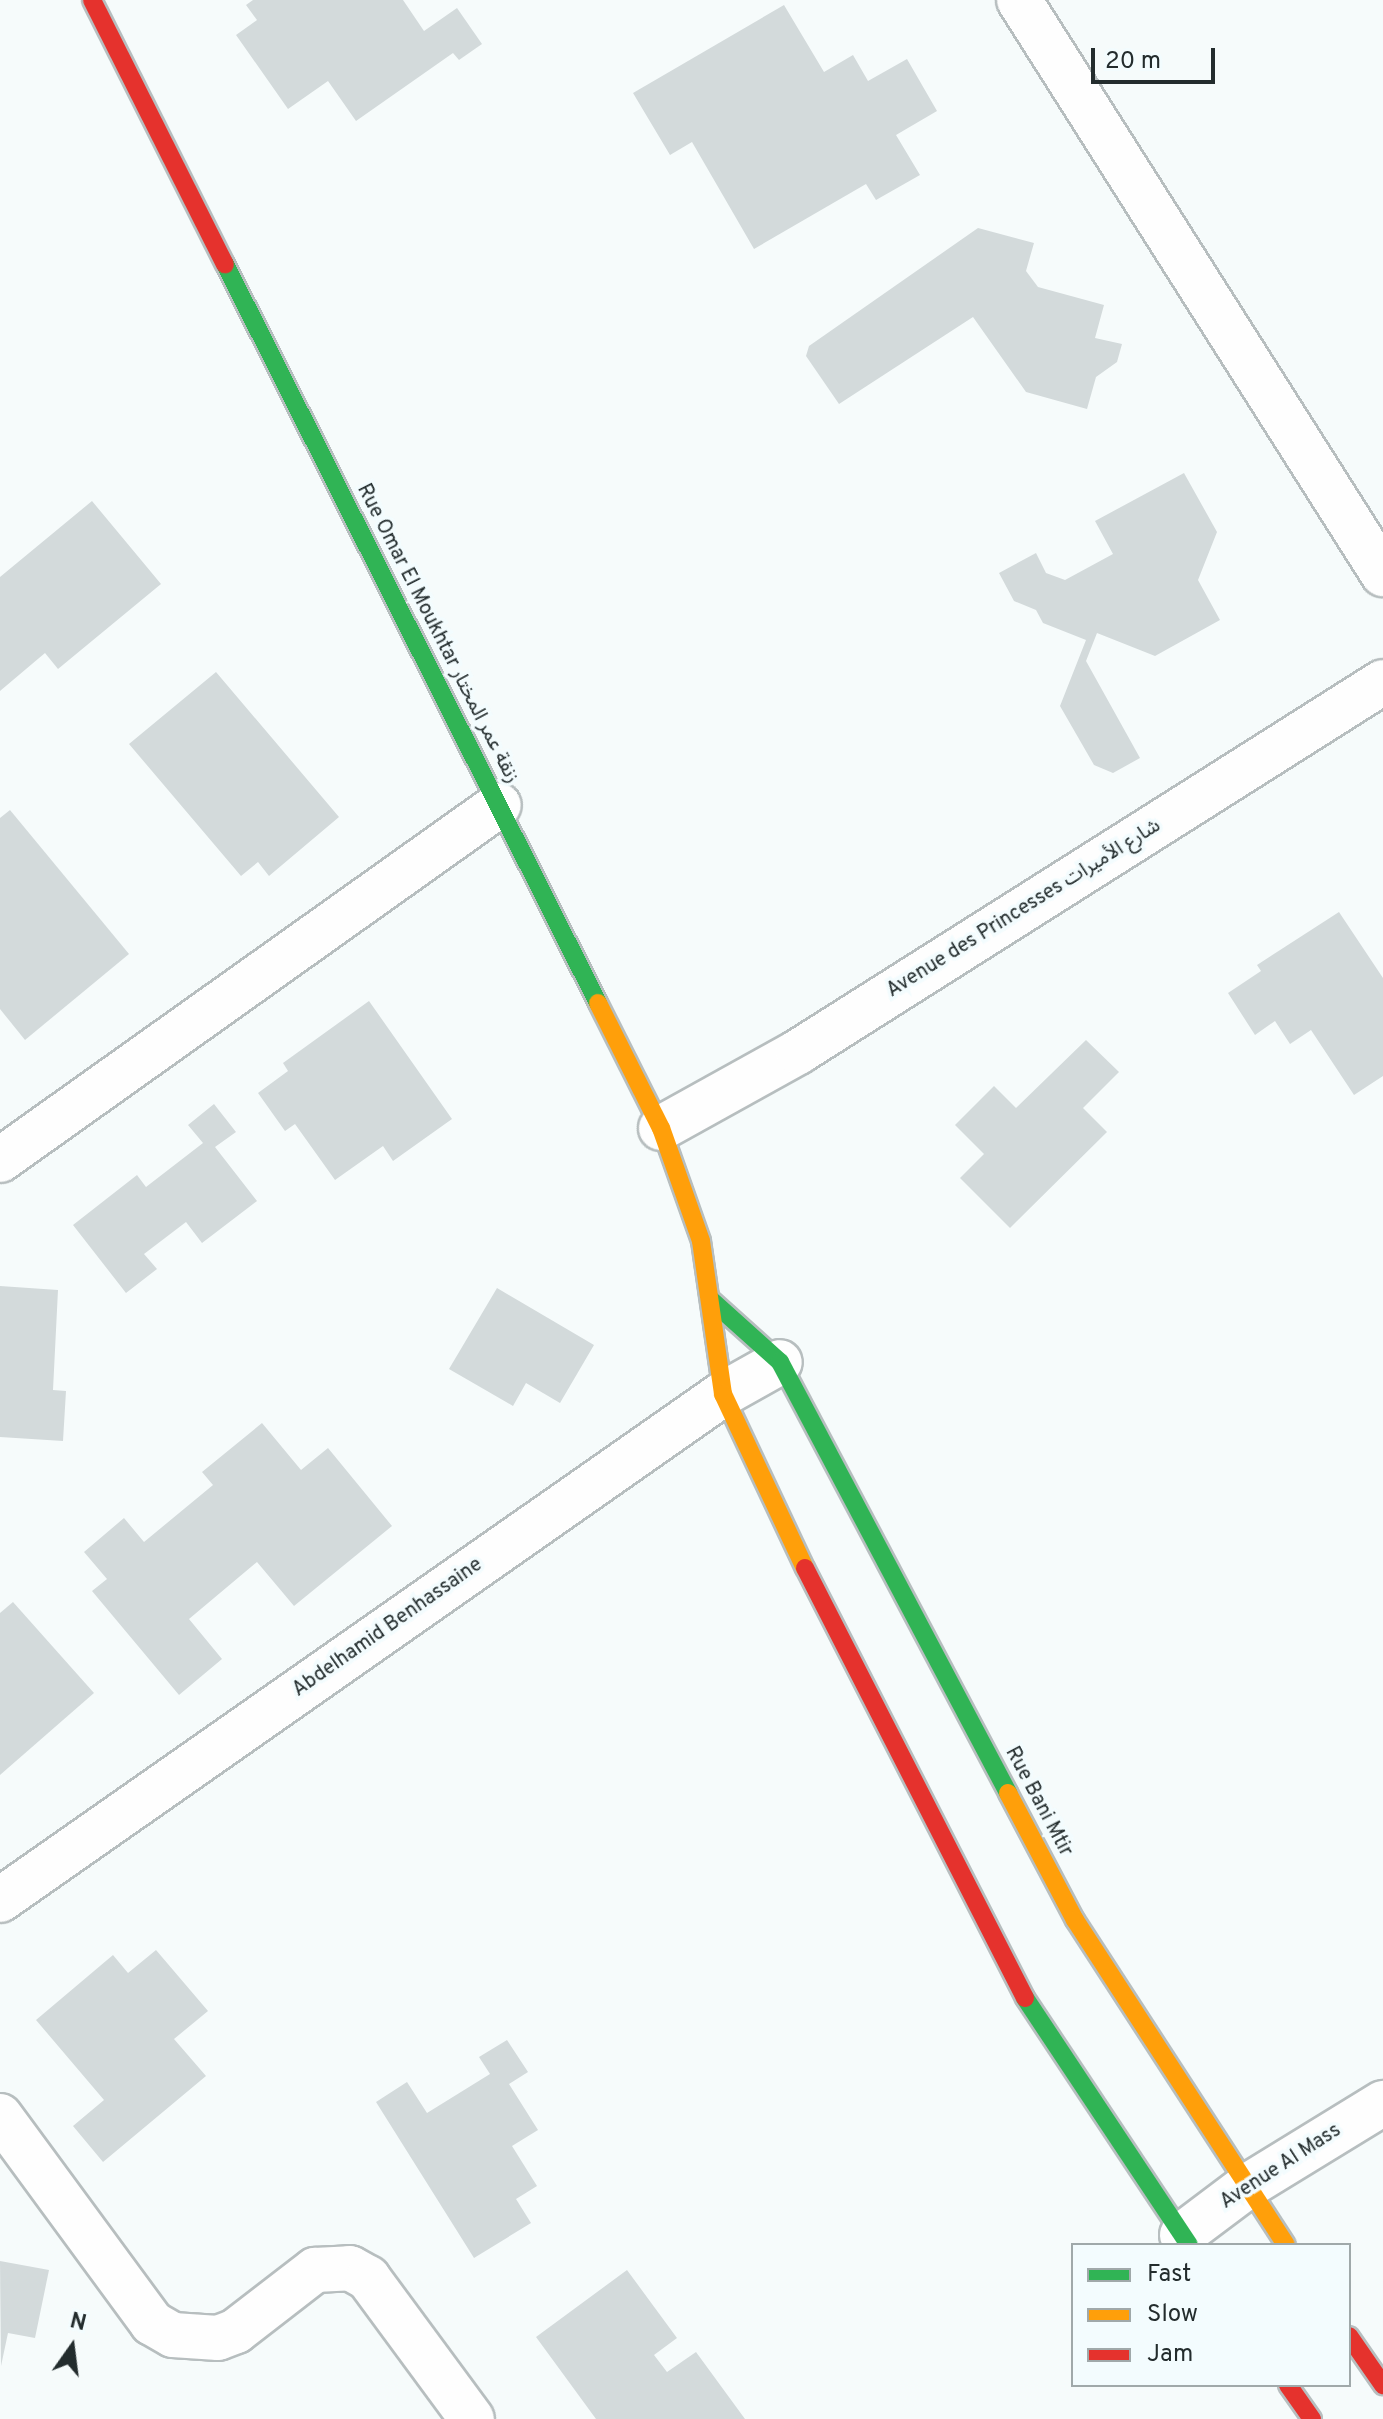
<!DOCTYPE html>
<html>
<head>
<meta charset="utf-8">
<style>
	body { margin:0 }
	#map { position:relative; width:1383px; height:2419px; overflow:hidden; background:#f6fbfb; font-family:Overpass,"Noto Sans Arabic",sans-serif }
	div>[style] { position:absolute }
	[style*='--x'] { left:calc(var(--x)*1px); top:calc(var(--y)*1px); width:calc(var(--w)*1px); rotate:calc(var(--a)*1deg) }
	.building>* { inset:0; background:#d3dadb }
	.roads { filter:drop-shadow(2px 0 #b7bebf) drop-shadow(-2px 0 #b7bebf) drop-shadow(0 2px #b7bebf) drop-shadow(0 -2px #b7bebf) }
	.street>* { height:44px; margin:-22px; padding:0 22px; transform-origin:22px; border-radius:22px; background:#fefefe }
	.fast>* { height:18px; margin:-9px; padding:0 9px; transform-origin:9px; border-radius:9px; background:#30b455 }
	.slow>* { height:18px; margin:-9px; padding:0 9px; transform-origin:9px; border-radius:9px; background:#ff9f0a }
	.jam>* { height:18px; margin:-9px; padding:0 9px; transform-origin:9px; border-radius:9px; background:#e5322d }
	span { translate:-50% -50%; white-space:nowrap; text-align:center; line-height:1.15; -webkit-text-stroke:7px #f3fcfe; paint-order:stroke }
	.street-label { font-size:20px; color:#232c2d }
	.legend { position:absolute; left:1071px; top:2243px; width:280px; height:144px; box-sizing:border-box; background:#f3fcfe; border:2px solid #a0a9aa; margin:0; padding:10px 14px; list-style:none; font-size:24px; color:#232c2d }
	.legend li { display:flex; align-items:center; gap:16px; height:40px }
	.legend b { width:40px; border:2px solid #a0a9aa }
	.north { position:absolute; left:32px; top:2307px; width:80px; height:80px; -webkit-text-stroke:6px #f3fcfe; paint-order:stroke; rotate:14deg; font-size:22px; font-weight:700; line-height:32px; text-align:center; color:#232c2d }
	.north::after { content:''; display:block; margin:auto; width:28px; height:36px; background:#232c2d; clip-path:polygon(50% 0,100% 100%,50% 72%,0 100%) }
	.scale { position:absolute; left:1091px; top:48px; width:124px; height:36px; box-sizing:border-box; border:4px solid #232c2d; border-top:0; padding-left:10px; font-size:24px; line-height:28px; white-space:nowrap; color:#232c2d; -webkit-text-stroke:6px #f3fcfe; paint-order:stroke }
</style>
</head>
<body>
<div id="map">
	<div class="building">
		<div style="clip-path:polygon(253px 0,403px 0,424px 31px,457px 8px,482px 44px,459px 60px,453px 53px,356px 121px,328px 81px,288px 109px,236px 35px,257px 20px,246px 5px)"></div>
		<div style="clip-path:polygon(784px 5px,824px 72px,853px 55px,868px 81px,907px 59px,937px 111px,896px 135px,920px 175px,876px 200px,866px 184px,754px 249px,692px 142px,670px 155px,633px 93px)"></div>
		<div style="clip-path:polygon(978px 228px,1034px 243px,1026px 271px,1038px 287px,1104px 305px,1095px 338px,1122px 344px,1117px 362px,1096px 377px,1087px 409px,1026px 392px,973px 317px,839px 404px,806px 356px,809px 346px)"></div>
		<div style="clip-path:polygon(1184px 473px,1217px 532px,1198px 580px,1220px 620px,1155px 656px,1097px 633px,1086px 661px,1140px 758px,1113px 773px,1094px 765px,1060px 706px,1086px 640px,1043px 623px,1036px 610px,1014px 601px,999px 573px,1036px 553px,1046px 573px,1065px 580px,1113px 554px,1095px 521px)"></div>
		<div style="clip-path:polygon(92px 501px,161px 584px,58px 669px,45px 653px,0 691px,0 577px)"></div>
		<div style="clip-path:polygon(216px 672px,339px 817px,269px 876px,258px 862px,241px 876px,129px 744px)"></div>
		<div style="clip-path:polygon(10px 810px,129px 954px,25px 1040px,0 1009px,0 818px)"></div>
		<div style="clip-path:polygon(1339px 912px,1383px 978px,1383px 1076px,1354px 1095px,1311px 1030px,1290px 1044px,1275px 1021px,1255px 1035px,1228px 993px,1261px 971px,1257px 965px)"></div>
		<div style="clip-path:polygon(369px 1001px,452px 1119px,393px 1161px,383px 1146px,335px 1180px,295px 1124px,285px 1131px,258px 1093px,288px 1071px,283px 1063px)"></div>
		<div style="clip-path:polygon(1086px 1040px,1119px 1072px,1083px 1108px,1107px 1132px,1010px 1228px,960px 1178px,984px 1154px,955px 1125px,994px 1086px,1016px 1108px)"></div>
		<div style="clip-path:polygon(214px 1104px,236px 1132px,215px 1147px,257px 1201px,202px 1243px,186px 1222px,144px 1254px,157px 1269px,126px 1293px,73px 1225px,137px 1175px,146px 1187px,203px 1143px,188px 1125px)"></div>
		<div style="clip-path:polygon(0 1286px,58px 1290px,53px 1390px,66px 1391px,63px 1441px,0 1437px)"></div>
		<div style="clip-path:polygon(497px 1288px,594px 1345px,560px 1403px,526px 1383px,513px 1406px,449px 1369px)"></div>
		<div style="clip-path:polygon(262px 1423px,301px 1470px,328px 1448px,392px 1526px,294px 1606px,257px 1562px,189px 1619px,222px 1659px,179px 1695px,92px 1591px,107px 1579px,84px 1552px,124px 1518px,144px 1542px,213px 1485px,202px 1472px)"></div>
		<div style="clip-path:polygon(13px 1602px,94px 1693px,0 1775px,0 1613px)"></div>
		<div style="clip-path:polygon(156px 1950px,208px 2011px,174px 2039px,206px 2076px,103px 2162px,73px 2126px,104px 2100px,36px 2020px,113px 1955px,128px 1973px)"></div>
		<div style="clip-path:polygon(507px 2040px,528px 2072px,509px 2084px,538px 2130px,512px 2146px,537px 2186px,516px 2199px,531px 2223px,474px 2258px,376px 2102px,407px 2082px,427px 2113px,490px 2074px,479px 2057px)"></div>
		<div style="clip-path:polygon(0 2261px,49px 2270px,35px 2338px,8px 2333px,1px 2366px)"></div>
		<div style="clip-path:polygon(627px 2270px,677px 2338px,654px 2355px,667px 2372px,696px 2352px,745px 2419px,596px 2419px,536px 2337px)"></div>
	</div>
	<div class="roads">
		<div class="street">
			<div style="--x:1019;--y:0;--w:680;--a:57.62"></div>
			<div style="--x:661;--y:1128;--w:157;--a:-29"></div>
			<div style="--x:798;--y:1052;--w:692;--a:-32.31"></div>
			<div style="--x:0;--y:1160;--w:612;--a:-35.43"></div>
			<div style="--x:0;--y:1900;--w:882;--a:-34.99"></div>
			<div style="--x:723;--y:1394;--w:65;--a:-29.3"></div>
			<div style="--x:0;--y:2116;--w:257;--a:53.7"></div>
			<div style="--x:152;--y:2323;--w:24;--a:30"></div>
			<div style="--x:173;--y:2335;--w:45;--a:3.8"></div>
			<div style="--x:218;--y:2338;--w:19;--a:-21"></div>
			<div style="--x:236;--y:2331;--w:100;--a:-37.7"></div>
			<div style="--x:315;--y:2270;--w:35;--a:-3"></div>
			<div style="--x:350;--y:2268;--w:21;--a:29"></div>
			<div style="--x:368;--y:2278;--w:175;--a:53.6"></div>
			<div style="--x:1182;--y:2235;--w:80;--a:-36.9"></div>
			<div style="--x:1246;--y:2187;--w:161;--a:-31.5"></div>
		</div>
		<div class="fast">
			<div style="--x:225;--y:264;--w:828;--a:63.22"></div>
			<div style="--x:711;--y:1300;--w:93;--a:41.9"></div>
			<div style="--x:780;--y:1362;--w:488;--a:62.1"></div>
			<div style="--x:1025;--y:1998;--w:296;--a:56.4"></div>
		</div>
		<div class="slow">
			<div style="--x:598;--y:1003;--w:140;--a:63.3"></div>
			<div style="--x:661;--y:1128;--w:120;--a:70.5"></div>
			<div style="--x:701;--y:1241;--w:155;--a:81.8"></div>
			<div style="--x:723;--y:1394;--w:192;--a:64.8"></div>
			<div style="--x:1008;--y:1793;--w:144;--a:62.2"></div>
			<div style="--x:1075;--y:1920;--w:387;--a:57"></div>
		</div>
		<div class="jam">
			<div style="--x:92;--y:0;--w:296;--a:63.3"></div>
			<div style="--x:805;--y:1568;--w:483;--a:62.9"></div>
			<div style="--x:1349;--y:2336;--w:60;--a:55.2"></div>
			<div style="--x:1288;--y:2385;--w:42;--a:54.8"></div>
		</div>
	</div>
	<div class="street-label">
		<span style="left:437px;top:634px;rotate:63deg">Rue Omar El Moukhtar زنقة عمر المختار</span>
		<span style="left:1024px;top:909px;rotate:-32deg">Avenue des Princesses شارع الأميرات</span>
		<span style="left:388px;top:1628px;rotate:-35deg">Abdelhamid Benhassaine</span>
		<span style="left:1038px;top:1802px;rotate:62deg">Rue Bani Mtir</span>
		<span style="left:1281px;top:2167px;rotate:-33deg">Avenue Al Mass</span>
	</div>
	<ul class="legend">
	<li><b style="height:10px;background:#30b455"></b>Fast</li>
	<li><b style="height:10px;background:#ff9f0a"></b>Slow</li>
	<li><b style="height:10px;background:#e5322d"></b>Jam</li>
	</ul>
	<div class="north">N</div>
	<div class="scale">20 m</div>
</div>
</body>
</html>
